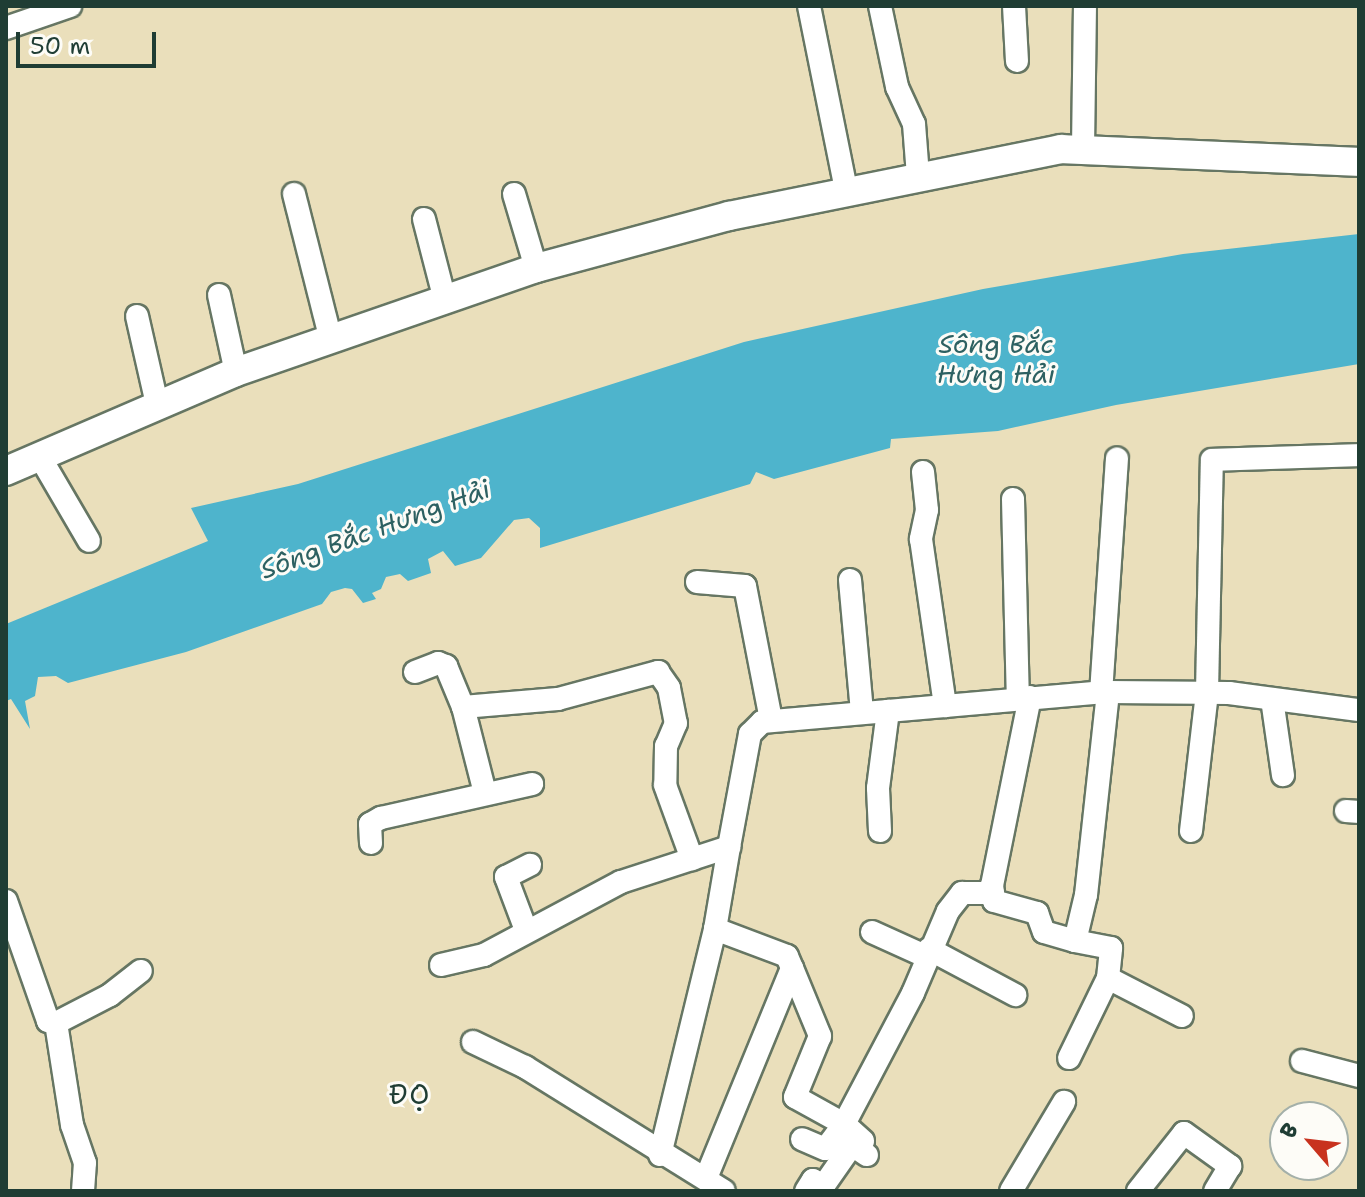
<!DOCTYPE html>
<html>
<head>
<meta charset="utf-8">
<style>
	body { margin:0 }
	#map { position:relative; width:1365px; height:1197px; overflow:hidden; background:#eadfbb; font-family:"Shantell Sans",sans-serif }
	div>[style] { position:absolute }
	[style*='--x'] { left:calc(var(--x)*1px); top:calc(var(--y)*1px); width:calc(var(--w)*1px); rotate:calc(var(--a)*1deg) }
	.water>* { inset:0; background:#4eb4cc }
	.roads { filter:drop-shadow(2px 0 #667663) drop-shadow(-2px 0 #667663) drop-shadow(0 2px #667663) drop-shadow(0 -2px #667663) }
	.minor>* { height:22px; margin:-11px; padding:0 11px; transform-origin:11px; border-radius:11px; background:#fff }
	.tertiary>* { height:28px; margin:-14px; padding:0 14px; transform-origin:14px; border-radius:14px; background:#fff }
	span { translate:-50% -50%; white-space:nowrap; text-align:center; line-height:1.15; -webkit-text-stroke:6px #fdfcf7; paint-order:stroke }
	.water-label { font-size:26px; color:#2d6162; font-style:italic }
	.quarter-label { font-size:28px; color:#1f3d34; letter-spacing:2px }
	.frame { position:absolute; inset:0; border:8px solid #1f3d34; pointer-events:none }
	.north { position:absolute; left:1269px; top:1101px; width:80px; height:80px; box-sizing:border-box; background:#fdfcf7; border:2px solid #a4b0a9; border-radius:50%; rotate:298deg; font-size:22px; font-weight:700; line-height:32px; text-align:center; color:#1f3d34 }
	.north::after { content:''; display:block; margin:auto; width:28px; height:36px; background:#c8321e; clip-path:polygon(50% 0,100% 100%,50% 72%,0 100%) }
	.scale { position:absolute; left:16px; top:32px; width:140px; height:36px; box-sizing:border-box; border:4px solid #1f3d34; border-top:0; padding-left:10px; font-size:24px; line-height:28px; white-space:nowrap; color:#1f3d34; -webkit-text-stroke:6px #fdfcf7; paint-order:stroke }
</style>
</head>
<body>
<div id="map">
	<div class="water">
		<div style="clip-path:polygon(1359px 234px,1359px 364px,1116px 405px,998px 431px,891px 439px,890px 448px,774px 479px,756px 472px,750px 484px,540px 548px,540px 528px,529px 518px,514px 520px,481px 558px,455px 566px,443px 551px,428px 559px,431px 573px,408px 581px,400px 574px,386px 577px,381px 589px,372px 593px,376px 599px,363px 603px,352px 589px,345px 588px,331px 592px,322px 604px,186px 652px,68px 683px,56px 676px,38px 677px,35px 696px,25px 701px,30px 729px,11px 699px,6px 701px,6px 624px,208px 541px,191px 508px,298px 484px,744px 342px,983px 289px,1183px 254px)"></div>
	</div>
	<div class="roads">
		<div class="minor">
			<div style="--x:809;--y:6;--w:188;--a:78.6"></div>
			<div style="--x:880;--y:6;--w:83;--a:78.1"></div>
			<div style="--x:897;--y:87;--w:41;--a:65.3"></div>
			<div style="--x:914;--y:124;--w:52;--a:85.6"></div>
			<div style="--x:1014;--y:6;--w:55;--a:86.9"></div>
			<div style="--x:6;--y:28;--w:68;--a:-19"></div>
			<div style="--x:1083;--y:148;--w:142;--a:-89.2"></div>
			<div style="--x:294;--y:194;--w:151;--a:75.8"></div>
			<div style="--x:514;--y:194;--w:77;--a:73.4"></div>
			<div style="--x:424;--y:219;--w:84;--a:75.5"></div>
			<div style="--x:219;--y:295;--w:79;--a:77.6"></div>
			<div style="--x:137;--y:316;--w:90;--a:77.2"></div>
			<div style="--x:40;--y:457;--w:97;--a:59.7"></div>
			<div style="--x:923;--y:472;--w:38;--a:84"></div>
			<div style="--x:927;--y:510;--w:30;--a:102"></div>
			<div style="--x:921;--y:539;--w:169;--a:81.8"></div>
			<div style="--x:1013;--y:499;--w:200;--a:88.6"></div>
			<div style="--x:850;--y:580;--w:132;--a:84.8"></div>
			<div style="--x:697;--y:582;--w:48;--a:4.8"></div>
			<div style="--x:745;--y:586;--w:136;--a:79"></div>
			<div style="--x:415;--y:672;--w:25;--a:-21"></div>
			<div style="--x:438;--y:663;--w:9;--a:21"></div>
			<div style="--x:446;--y:666;--w:44;--a:67.5"></div>
			<div style="--x:1101;--y:693;--w:235;--a:-86.1"></div>
			<div style="--x:1030;--y:697;--w:192;--a:101.4"></div>
			<div style="--x:992;--y:885;--w:16;--a:83"></div>
			<div style="--x:994;--y:901;--w:45;--a:15.6"></div>
			<div style="--x:1037;--y:913;--w:20;--a:70"></div>
			<div style="--x:1044;--y:932;--w:32;--a:16"></div>
			<div style="--x:1075;--y:941;--w:47;--a:-76.6"></div>
			<div style="--x:1086;--y:895;--w:204;--a:-83.8"></div>
			<div style="--x:1272;--y:699;--w:77;--a:81.8"></div>
			<div style="--x:485;--y:793;--w:89;--a:-104.3"></div>
			<div style="--x:463;--y:707;--w:95;--a:-4.8"></div>
			<div style="--x:558;--y:699;--w:104;--a:-15.1"></div>
			<div style="--x:658;--y:672;--w:19;--a:55"></div>
			<div style="--x:669;--y:688;--w:36;--a:79"></div>
			<div style="--x:676;--y:723;--w:25;--a:113"></div>
			<div style="--x:666;--y:746;--w:39;--a:91"></div>
			<div style="--x:665;--y:785;--w:79;--a:70"></div>
			<div style="--x:1346;--y:811;--w:13;--a:4"></div>
			<div style="--x:880;--y:831;--w:43;--a:-92.7"></div>
			<div style="--x:878;--y:788;--w:78;--a:-82.6"></div>
			<div style="--x:1191;--y:831;--w:140;--a:-83.4"></div>
			<div style="--x:1207;--y:692;--w:232;--a:-88.8"></div>
			<div style="--x:1212;--y:460;--w:147;--a:-1.9"></div>
			<div style="--x:371;--y:843;--w:19;--a:-93"></div>
			<div style="--x:370;--y:824;--w:13;--a:-29"></div>
			<div style="--x:381;--y:818;--w:155;--a:-12.7"></div>
			<div style="--x:6;--y:901;--w:127;--a:70.7"></div>
			<div style="--x:48;--y:1021;--w:8;--a:14"></div>
			<div style="--x:526;--y:930;--w:57;--a:-110.7"></div>
			<div style="--x:506;--y:877;--w:27;--a:-27"></div>
			<div style="--x:872;--y:932;--w:60;--a:24.4"></div>
			<div style="--x:929;--y:949;--w:98;--a:28.1"></div>
			<div style="--x:441;--y:965;--w:44;--a:-13.1"></div>
			<div style="--x:484;--y:955;--w:155;--a:-28.1"></div>
			<div style="--x:621;--y:882;--w:114;--a:-18"></div>
			<div style="--x:729;--y:847;--w:115;--a:-79.5"></div>
			<div style="--x:750;--y:734;--w:17;--a:-45"></div>
			<div style="--x:762;--y:722;--w:347;--a:-5"></div>
			<div style="--x:1108;--y:692;--w:121;--a:0.5"></div>
			<div style="--x:1229;--y:693;--w:131;--a:7.5"></div>
			<div style="--x:792;--y:968;--w:74;--a:67.6"></div>
			<div style="--x:820;--y:1036;--w:66;--a:112.3"></div>
			<div style="--x:795;--y:1097;--w:56;--a:28.9"></div>
			<div style="--x:844;--y:1124;--w:31;--a:127"></div>
			<div style="--x:825;--y:1149;--w:25;--a:-157"></div>
			<div style="--x:1108;--y:978;--w:83;--a:27.2"></div>
			<div style="--x:473;--y:1042;--w:58;--a:25.7"></div>
			<div style="--x:525;--y:1067;--w:234;--a:31.9"></div>
			<div style="--x:1069;--y:1058;--w:89;--a:-64"></div>
			<div style="--x:1108;--y:978;--w:30;--a:-84"></div>
			<div style="--x:1111;--y:948;--w:37;--a:-169"></div>
			<div style="--x:1302;--y:1061;--w:59;--a:14.7"></div>
			<div style="--x:863;--y:1141;--w:25;--a:-138"></div>
			<div style="--x:844;--y:1124;--w:148;--a:-62.2"></div>
			<div style="--x:913;--y:993;--w:89;--a:-66.9"></div>
			<div style="--x:948;--y:911;--w:23;--a:-52"></div>
			<div style="--x:962;--y:893;--w:31;--a:0"></div>
			<div style="--x:660;--y:1155;--w:233;--a:-76.3"></div>
			<div style="--x:715;--y:929;--w:83;--a:-80.3"></div>
			<div style="--x:706;--y:1178;--w:227;--a:-67.7"></div>
			<div style="--x:792;--y:968;--w:13;--a:-113"></div>
			<div style="--x:787;--y:956;--w:77;--a:-159.4"></div>
			<div style="--x:83;--y:1191;--w:28;--a:-86"></div>
			<div style="--x:85;--y:1163;--w:40;--a:-108.9"></div>
			<div style="--x:72;--y:1125;--w:103;--a:-98.9"></div>
			<div style="--x:56;--y:1023;--w:61;--a:-27.4"></div>
			<div style="--x:110;--y:995;--w:39;--a:-38"></div>
			<div style="--x:806;--y:1191;--w:13;--a:-58"></div>
			<div style="--x:813;--y:1180;--w:12;--a:42"></div>
			<div style="--x:822;--y:1188;--w:52;--a:-55.1"></div>
			<div style="--x:852;--y:1145;--w:18;--a:34"></div>
			<div style="--x:1011;--y:1191;--w:104;--a:-59.2"></div>
			<div style="--x:1138;--y:1191;--w:74;--a:-51.6"></div>
			<div style="--x:1184;--y:1133;--w:57;--a:35.7"></div>
			<div style="--x:1230;--y:1166;--w:29;--a:121"></div>
		</div>
		<div class="tertiary">
			<div style="--x:6;--y:471;--w:250;--a:-23.3"></div>
			<div style="--x:236;--y:372;--w:318;--a:-19.1"></div>
			<div style="--x:536;--y:268;--w:200;--a:-15.1"></div>
			<div style="--x:729;--y:216;--w:339;--a:-11.4"></div>
			<div style="--x:1061;--y:149;--w:298;--a:2.5"></div>
		</div>
	</div>
	<div class="water-label">
		<span style="left:996px;top:359px">Sông Bắc<br>Hưng Hải</span>
		<span style="left:375px;top:529px;rotate:-20deg">Sông Bắc Hưng Hải</span>
	</div>
	<div class="quarter-label">
		<span style="left:410px;top:1094px">ĐỌ</span>
	</div>
	<div class="frame"></div>
	<div class="north">B</div>
	<div class="scale">50 m</div>
</div>
</body>
</html>
